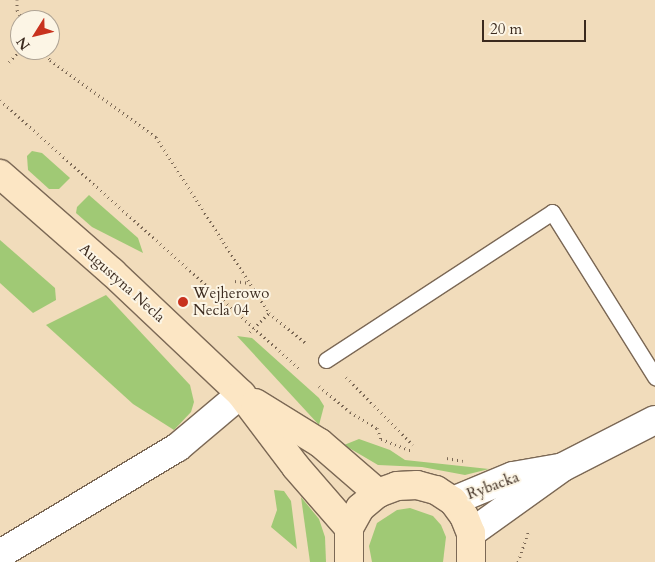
<!DOCTYPE html>
<html>
<head>
<meta charset="utf-8">
<style>
	body { margin:0 }
	#map { position:relative; width:655px; height:562px; overflow:hidden; background:#f1dcbb; font-family:Cardo,serif }
	div>[style] { position:absolute }
	[style*='--x'] { left:calc(var(--x)*1px); top:calc(var(--y)*1px); width:calc(var(--w)*1px); rotate:calc(var(--a)*1deg) }
	.green>* { inset:0; background:#a0c975 }
	.path>* { height:3px; margin-top:-1.5px; transform-origin:0; background:repeating-linear-gradient(90deg,#7b6855 0 1px,transparent 0 5px) }
	.roads { filter:drop-shadow(1px 0 #7b6855) drop-shadow(-1px 0 #7b6855) drop-shadow(0 1px #7b6855) drop-shadow(0 -1px #7b6855) }
	.service>* { height:15px; margin:-7.5px; padding:0 7.5px; transform-origin:7.5px; border-radius:7.5px; background:#fff }
	.minor>* { height:28px; margin:-14px; padding:0 14px; transform-origin:14px; border-radius:14px; background:#fff }
	.tertiary>* { height:28px; margin:-14px; padding:0 14px; transform-origin:14px; border-radius:14px; background:#fff }
	.secondary>* { height:28px; margin:-14px; padding:0 14px; transform-origin:14px; border-radius:14px; background:#fce6c4 }
	.dots>* { width:14px; height:14px; translate:-50% -50%; box-sizing:border-box; border:2px solid #fcf5e5; border-radius:50% }
	span { translate:-50% -50%; white-space:nowrap; text-align:center; line-height:1.15; -webkit-text-stroke:4px #fcf5e5; paint-order:stroke }
	.street-label { font-size:15px; color:#3b2a1e }
	.poi-label { font-size:15px; color:#3b2a1e }
	.left { translate:0 -50%; text-align:left }
	.north { position:absolute; left:10px; top:10px; width:50px; height:50px; box-sizing:border-box; background:#fcf5e5; border:1px solid #afa495; border-radius:50%; rotate:234deg; font-size:14px; font-weight:700; line-height:20px; text-align:center; color:#3b2a1e }
	.north::after { content:''; display:block; margin:auto; width:18px; height:22px; background:#c8321e; clip-path:polygon(50% 0,100% 100%,50% 72%,0 100%) }
	.scale { position:absolute; left:482px; top:20px; width:104px; height:22px; box-sizing:border-box; border:2px solid #3b2a1e; border-top:0; padding-left:6px; font-size:15px; line-height:18px; white-space:nowrap; color:#3b2a1e; -webkit-text-stroke:4px #fcf5e5; paint-order:stroke }
</style>
</head>
<body>
<div id="map">
	<div class="green">
		<div style="clip-path:polygon(32px 151px,42px 153px,70px 178px,59px 189px,49px 189px,28px 170px,27px 156px)"></div>
		<div style="clip-path:polygon(89px 195px,138px 238px,143px 253px,92px 227px,76px 213px,77px 207px)"></div>
		<div style="clip-path:polygon(0 240px,55px 288px,56px 300px,33px 313px,0 283px)"></div>
		<div style="clip-path:polygon(106px 295px,190px 385px,194px 402px,191px 412px,174px 430px,133px 404px,46px 325px)"></div>
		<div style="clip-path:polygon(237px 336px,252px 338px,319px 398px,324px 406px,319px 425px)"></div>
		<div style="clip-path:polygon(359px 439px,390px 450px,405px 460px,489px 469px,465px 475px,422px 467px,378px 465px,344px 445px)"></div>
		<div style="clip-path:polygon(274px 490px,284px 491px,291px 501px,297px 549px,271px 527px,277px 510px)"></div>
		<div style="clip-path:polygon(301px 497px,319px 519px,325px 537px,326px 562px,310px 562px)"></div>
		<div style="clip-path:polygon(410px 508px,433px 516px,441px 525px,446px 537px,443px 562px,372px 562px,369px 546px,377px 523px,397px 510px)"></div>
	</div>
	<div class="path">
		<div style="--x:17;--y:0;--w:10;--a:90"></div>
		<div style="--x:17;--y:10;--w:12;--a:59"></div>
		<div style="--x:43;--y:50;--w:12;--a:55"></div>
		<div style="--x:50;--y:60;--w:131;--a:36"></div>
		<div style="--x:156;--y:137;--w:209;--a:57.3"></div>
		<div style="--x:269;--y:313;--w:49;--a:39.2"></div>
		<div style="--x:9;--y:62;--w:16;--a:-47"></div>
		<div style="--x:0;--y:100;--w:404;--a:41.9"></div>
		<div style="--x:235;--y:281;--w:14;--a:8"></div>
		<div style="--x:250;--y:332;--w:27;--a:-45"></div>
		<div style="--x:346;--y:377;--w:95;--a:45.4"></div>
		<div style="--x:319;--y:386;--w:40;--a:40"></div>
		<div style="--x:350;--y:412;--w:31;--a:31"></div>
		<div style="--x:377;--y:428;--w:12;--a:70"></div>
		<div style="--x:381;--y:439;--w:33;--a:21"></div>
		<div style="--x:447;--y:458;--w:16;--a:11"></div>
		<div style="--x:518;--y:562;--w:34;--a:-71"></div>
	</div>
	<div class="roads">
		<div class="service">
			<div style="--x:326;--y:360;--w:270;--a:-33.2"></div>
			<div style="--x:552;--y:212;--w:195;--a:58"></div>
		</div>
		<div class="minor">
			<div style="--x:0;--y:554;--w:208;--a:-31"></div>
			<div style="--x:178;--y:447;--w:82;--a:-40.1"></div>
		</div>
		<div class="tertiary">
			<div style="--x:453;--y:501;--w:65;--a:-22.6"></div>
			<div style="--x:513;--y:476;--w:48;--a:-9.7"></div>
			<div style="--x:471;--y:533;--w:113;--a:-35.7"></div>
			<div style="--x:563;--y:467;--w:103;--a:-27.1"></div>
		</div>
		<div class="secondary">
			<div style="--x:0;--y:174;--w:149;--a:41.2"></div>
			<div style="--x:112;--y:272;--w:178;--a:43.4"></div>
			<div style="--x:241;--y:394;--w:91;--a:53"></div>
			<div style="--x:296;--y:467;--w:81;--a:49"></div>
			<div style="--x:255;--y:403;--w:76;--a:31.6"></div>
			<div style="--x:320;--y:443;--w:77;--a:40.8"></div>
			<div style="--x:349;--y:562;--w:34;--a:-90"></div>
			<div style="--x:349;--y:528;--w:23;--a:-61"></div>
			<div style="--x:360;--y:508;--w:23;--a:-40"></div>
			<div style="--x:378;--y:493;--w:20;--a:-20"></div>
			<div style="--x:397;--y:486;--w:20;--a:-3"></div>
			<div style="--x:417;--y:485;--w:20;--a:15"></div>
			<div style="--x:436;--y:490;--w:20;--a:33"></div>
			<div style="--x:453;--y:501;--w:19;--a:54"></div>
			<div style="--x:464;--y:516;--w:18;--a:68"></div>
			<div style="--x:471;--y:533;--w:29;--a:90"></div>
		</div>
	</div>
	<div class="dots">
		<div style="left:183px;top:302px;background:#c8321e"></div>
	</div>
	<div class="street-label">
		<span style="left:122px;top:283px;rotate:42deg">Augustyna Necla</span>
		<span style="left:493px;top:486px;rotate:-20deg">Rybacka</span>
	</div>
	<div class="poi-label">
		<span class="left" style="left:193px;top:302px">Wejherowo<br>Necla 04</span>
	</div>
	<div class="north">N</div>
	<div class="scale">20 m</div>
</div>
</body>
</html>
